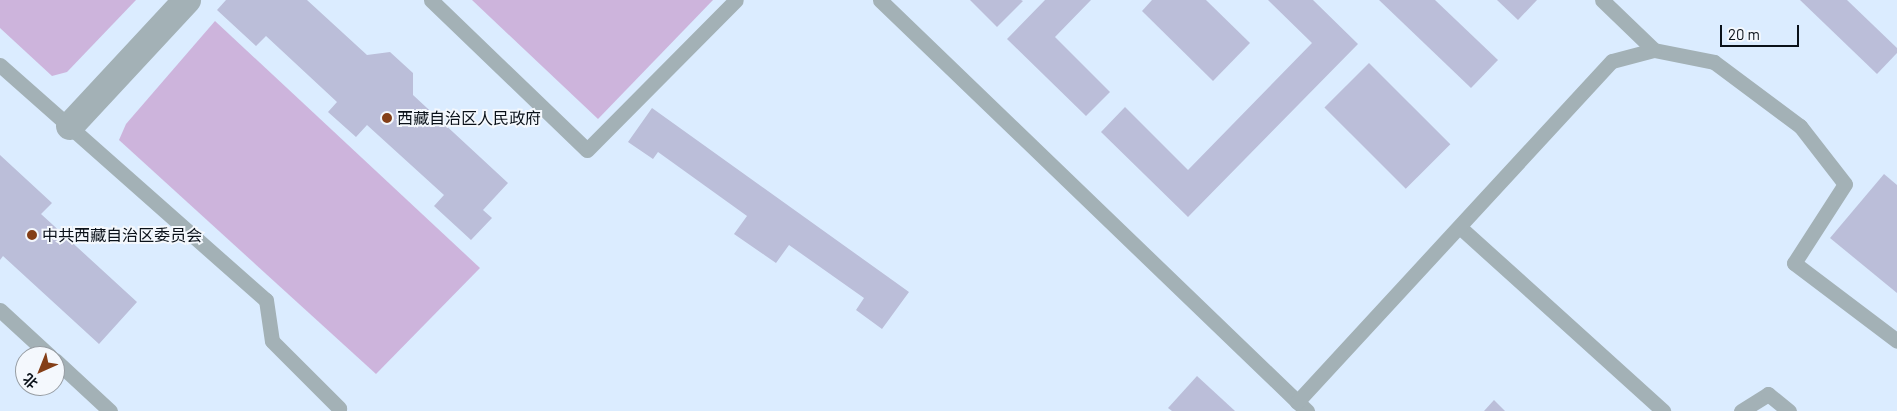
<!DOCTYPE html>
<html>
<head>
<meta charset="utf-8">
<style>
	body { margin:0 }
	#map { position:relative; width:1897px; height:411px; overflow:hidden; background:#dbecff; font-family:Barlow,"Noto Sans SC",sans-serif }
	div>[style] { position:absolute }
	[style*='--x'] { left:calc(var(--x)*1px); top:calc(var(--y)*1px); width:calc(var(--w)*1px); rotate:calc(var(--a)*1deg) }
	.green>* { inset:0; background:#cdb4dc }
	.building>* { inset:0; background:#bbbed9; transform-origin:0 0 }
	.service>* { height:15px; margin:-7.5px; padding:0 7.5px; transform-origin:7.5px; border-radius:7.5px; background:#a3b1b6 }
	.minor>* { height:28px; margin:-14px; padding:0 14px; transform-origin:14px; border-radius:14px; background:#a3b1b6 }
	.dots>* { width:14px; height:14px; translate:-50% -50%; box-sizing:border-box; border:2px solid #f4f8fd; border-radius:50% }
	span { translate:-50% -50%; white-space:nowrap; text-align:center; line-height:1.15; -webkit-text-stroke:4px #f4f8fd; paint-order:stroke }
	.poi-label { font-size:16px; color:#0a1119 }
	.left { translate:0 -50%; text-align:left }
	.north { position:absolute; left:15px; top:346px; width:50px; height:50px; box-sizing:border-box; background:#f4f8fd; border:1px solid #969ca2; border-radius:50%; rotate:224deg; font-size:14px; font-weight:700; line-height:20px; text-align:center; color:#0a1119 }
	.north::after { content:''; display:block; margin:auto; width:18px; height:22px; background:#843f18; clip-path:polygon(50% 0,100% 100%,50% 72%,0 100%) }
	.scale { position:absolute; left:1720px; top:25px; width:79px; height:22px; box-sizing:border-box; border:2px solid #0a1119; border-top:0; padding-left:6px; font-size:15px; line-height:18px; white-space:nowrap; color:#0a1119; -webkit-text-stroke:4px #f4f8fd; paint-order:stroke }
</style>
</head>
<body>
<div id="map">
	<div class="green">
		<div style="clip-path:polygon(0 0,136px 0,67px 72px,52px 76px,0 28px)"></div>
		<div style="clip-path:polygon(472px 0,713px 0,598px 119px)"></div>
		<div style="clip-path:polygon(215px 21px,480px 268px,376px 374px,119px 140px,126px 124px)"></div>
	</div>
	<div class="building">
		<div style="clip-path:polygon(226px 0,307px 0,367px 55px,390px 52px,413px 73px,413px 95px,508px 183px,483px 210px,492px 218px,471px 240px,434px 206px,444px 195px,367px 125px,356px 137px,328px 112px,337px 102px,266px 36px,256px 46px,217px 10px)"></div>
		<div style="clip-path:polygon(970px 0,1021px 0,1023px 1px,997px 27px)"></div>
		<div style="clip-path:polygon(1045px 0,1091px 0,1055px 37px,1110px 92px,1086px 116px,1007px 39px)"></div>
		<div style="clip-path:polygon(1152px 0,1206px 0,1250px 43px,1213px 81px,1142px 11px)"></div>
		<div style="clip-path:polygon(1268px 0,1313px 0,1358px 44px,1188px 217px,1101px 132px,1125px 107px,1188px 170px,1312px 43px)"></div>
		<div style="clip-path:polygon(1379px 0,1435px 0,1498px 60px,1471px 88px)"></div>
		<div style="clip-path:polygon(1497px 0,1537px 0,1518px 20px)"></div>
		<div style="clip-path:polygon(1800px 0,1847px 0,1897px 48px,1897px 53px,1877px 74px)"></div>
		<div style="left:1369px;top:63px;width:115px;height:63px;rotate:45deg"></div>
		<div style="clip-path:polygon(652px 108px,909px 292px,882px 329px,856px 310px,864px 298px,789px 245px,776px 263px,734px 234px,747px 216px,658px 152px,653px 159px,628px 142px)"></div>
		<div style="clip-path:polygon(0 155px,52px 203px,41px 214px,137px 302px,99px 344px,3px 256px,0 260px)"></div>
		<div style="clip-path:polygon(1884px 174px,1897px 185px,1897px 293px,1830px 238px)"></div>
		<div style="clip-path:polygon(1197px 376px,1235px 411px,1172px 411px,1168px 408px)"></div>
		<div style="clip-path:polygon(1494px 400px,1505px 411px,1484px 411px)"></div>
	</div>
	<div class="service">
		<div style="--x:431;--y:0;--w:216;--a:43.9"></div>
		<div style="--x:587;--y:150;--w:211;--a:-45.2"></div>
		<div style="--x:880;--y:0;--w:593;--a:43.91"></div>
		<div style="--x:1654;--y:50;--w:61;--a:11.3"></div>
		<div style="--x:1714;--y:62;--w:107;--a:36.7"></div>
		<div style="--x:1800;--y:126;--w:73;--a:52.2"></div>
		<div style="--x:1845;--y:184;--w:94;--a:122.8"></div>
		<div style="--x:1794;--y:263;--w:129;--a:37.1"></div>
		<div style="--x:0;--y:65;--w:355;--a:41.5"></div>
		<div style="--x:266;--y:300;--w:41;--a:81.7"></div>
		<div style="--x:272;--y:341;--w:95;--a:45"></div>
		<div style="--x:1463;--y:230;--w:270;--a:42.1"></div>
		<div style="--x:0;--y:310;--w:68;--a:42.6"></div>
		<div style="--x:55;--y:360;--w:75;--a:42.8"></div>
		<div style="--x:1297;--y:402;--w:464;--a:-47.3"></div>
		<div style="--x:1612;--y:61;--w:43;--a:-14.7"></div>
		<div style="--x:1654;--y:50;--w:72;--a:-136.1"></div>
		<div style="--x:1741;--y:411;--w:32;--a:-32"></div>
		<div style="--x:1768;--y:394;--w:27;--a:39"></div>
	</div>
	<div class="minor">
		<div style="--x:70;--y:126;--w:172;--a:-47.1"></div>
	</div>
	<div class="dots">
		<div style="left:387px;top:118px;background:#843f18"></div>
		<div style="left:32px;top:235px;background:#843f18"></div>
	</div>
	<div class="poi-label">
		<span class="left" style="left:397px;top:118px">西藏自治区人民政府</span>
		<span class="left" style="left:42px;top:235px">中共西藏自治区委员会</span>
	</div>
	<div class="north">北</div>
	<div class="scale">20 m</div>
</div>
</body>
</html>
